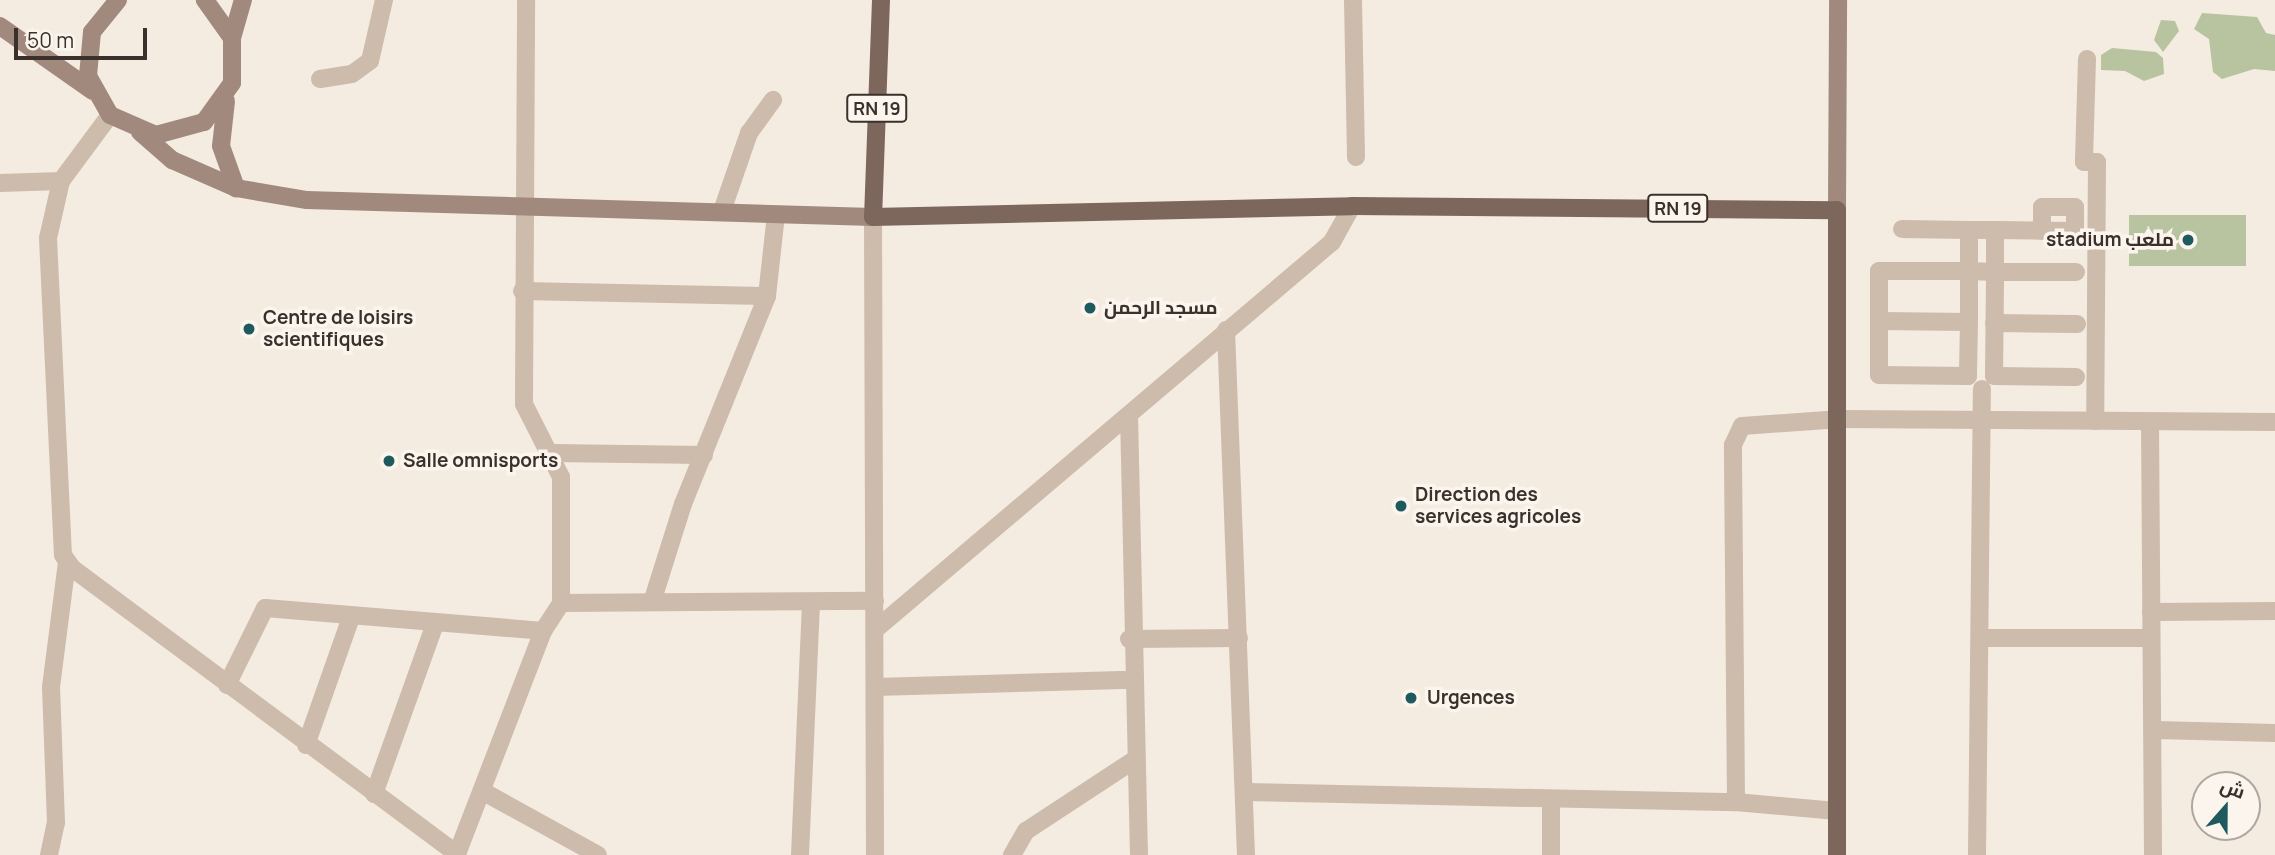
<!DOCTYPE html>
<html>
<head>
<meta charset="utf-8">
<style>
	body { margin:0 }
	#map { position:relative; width:2275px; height:855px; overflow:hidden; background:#f4ebe1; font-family:Manrope,Cairo,sans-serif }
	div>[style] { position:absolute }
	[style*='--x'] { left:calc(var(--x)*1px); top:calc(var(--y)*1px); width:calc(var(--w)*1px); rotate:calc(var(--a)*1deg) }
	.green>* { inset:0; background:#b8c4a0; transform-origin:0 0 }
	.street>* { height:18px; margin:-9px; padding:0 9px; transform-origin:9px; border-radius:9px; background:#cdbbac }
	.secondary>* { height:18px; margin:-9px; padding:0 9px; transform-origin:9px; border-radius:9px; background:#a18a7d }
	.primary>* { height:18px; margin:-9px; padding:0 9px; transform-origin:9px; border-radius:9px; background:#7d675c }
	.dots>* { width:19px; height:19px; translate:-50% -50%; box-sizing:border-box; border:4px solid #fbf5ee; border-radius:50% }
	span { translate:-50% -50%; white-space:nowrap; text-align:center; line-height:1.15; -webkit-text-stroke:7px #fbf5ee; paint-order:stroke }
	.shield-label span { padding:2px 5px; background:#fbf5ee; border:2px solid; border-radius:5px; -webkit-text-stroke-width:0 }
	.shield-label { font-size:18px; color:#3b302b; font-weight:700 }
	.poi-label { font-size:19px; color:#3b302b; font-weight:700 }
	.right { translate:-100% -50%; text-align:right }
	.left { translate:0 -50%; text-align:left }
	.north { position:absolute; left:2191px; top:771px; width:70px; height:70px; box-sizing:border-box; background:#fbf5ee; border:2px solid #aea6a0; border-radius:50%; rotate:21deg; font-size:19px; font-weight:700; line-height:28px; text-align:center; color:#3b302b }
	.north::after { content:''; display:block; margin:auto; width:24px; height:32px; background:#1f5a5e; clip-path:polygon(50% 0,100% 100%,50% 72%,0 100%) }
	.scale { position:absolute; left:14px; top:28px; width:133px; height:32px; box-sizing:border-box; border:4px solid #3b302b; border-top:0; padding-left:9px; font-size:21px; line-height:24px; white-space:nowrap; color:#3b302b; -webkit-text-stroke:5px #fbf5ee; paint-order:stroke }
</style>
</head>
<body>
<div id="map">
	<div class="green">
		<div style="clip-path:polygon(2202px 13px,2257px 17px,2266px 33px,2275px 35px,2275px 71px,2254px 69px,2222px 79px,2213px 72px,2209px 39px,2194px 29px)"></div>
		<div style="clip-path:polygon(2161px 20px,2175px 21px,2179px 31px,2163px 52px,2154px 40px)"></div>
		<div style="clip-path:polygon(2112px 48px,2156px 52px,2163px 58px,2164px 74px,2144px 81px,2125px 71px,2101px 70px,2101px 55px)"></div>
		<div style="left:2129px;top:215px;width:117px;height:51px"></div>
	</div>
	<div class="street">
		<div style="--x:1353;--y:0;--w:157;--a:88.9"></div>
		<div style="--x:2087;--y:59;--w:103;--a:91.7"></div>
		<div style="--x:2084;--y:162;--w:13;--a:0"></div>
		<div style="--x:2097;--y:162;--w:259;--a:90.4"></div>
		<div style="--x:320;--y:79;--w:32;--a:-9"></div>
		<div style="--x:352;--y:74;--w:22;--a:-36"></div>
		<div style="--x:370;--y:61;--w:63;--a:-77.1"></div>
		<div style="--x:110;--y:115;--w:82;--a:126.6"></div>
		<div style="--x:61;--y:181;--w:58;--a:102.8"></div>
		<div style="--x:48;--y:238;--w:317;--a:87.3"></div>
		<div style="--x:63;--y:555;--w:16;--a:55"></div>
		<div style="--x:72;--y:568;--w:480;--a:36.6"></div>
		<div style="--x:457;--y:854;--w:239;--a:-68.9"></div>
		<div style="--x:543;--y:631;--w:33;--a:-57"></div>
		<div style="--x:561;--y:603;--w:126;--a:-90"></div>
		<div style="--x:561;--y:477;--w:82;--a:-116.9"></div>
		<div style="--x:524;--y:404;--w:404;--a:-89.7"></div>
		<div style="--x:0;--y:183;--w:61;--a:-1.9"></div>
		<div style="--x:722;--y:211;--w:83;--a:-70.9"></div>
		<div style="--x:749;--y:133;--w:41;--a:-54"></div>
		<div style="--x:873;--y:217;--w:638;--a:89.82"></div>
		<div style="--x:1902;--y:229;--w:67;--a:0.9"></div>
		<div style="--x:1995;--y:230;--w:80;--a:0.7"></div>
		<div style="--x:2075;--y:231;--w:24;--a:-90"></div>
		<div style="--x:2075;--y:207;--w:33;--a:180"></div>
		<div style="--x:2042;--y:207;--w:24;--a:90"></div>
		<div style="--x:522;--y:291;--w:245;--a:1.2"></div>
		<div style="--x:1879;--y:321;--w:90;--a:0.6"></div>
		<div style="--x:1994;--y:323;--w:83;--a:0.7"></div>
		<div style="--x:1226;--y:330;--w:525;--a:87.82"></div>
		<div style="--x:2076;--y:377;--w:82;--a:-179.3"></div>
		<div style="--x:1994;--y:376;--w:104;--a:-89.4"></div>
		<div style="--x:1995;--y:272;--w:42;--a:-90"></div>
		<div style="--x:1995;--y:230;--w:26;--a:180"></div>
		<div style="--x:1969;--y:230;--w:92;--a:90"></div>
		<div style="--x:1969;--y:322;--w:54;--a:91.1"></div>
		<div style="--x:1968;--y:376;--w:89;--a:-179.4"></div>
		<div style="--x:1879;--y:375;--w:104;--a:-90"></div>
		<div style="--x:1879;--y:271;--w:90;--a:0"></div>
		<div style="--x:1969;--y:271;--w:26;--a:2"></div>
		<div style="--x:1995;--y:272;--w:81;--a:0"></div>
		<div style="--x:1129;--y:415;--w:440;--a:88.7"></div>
		<div style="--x:2150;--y:422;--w:433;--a:89.6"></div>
		<div style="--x:552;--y:453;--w:152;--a:0.8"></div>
		<div style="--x:653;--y:599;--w:100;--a:-72.5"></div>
		<div style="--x:683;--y:504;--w:224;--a:-68"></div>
		<div style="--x:767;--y:296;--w:82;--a:-83.7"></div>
		<div style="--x:561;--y:603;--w:314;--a:-0.4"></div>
		<div style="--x:2151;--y:612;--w:124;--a:-0.5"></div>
		<div style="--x:876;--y:629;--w:598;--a:-40.32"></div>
		<div style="--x:1332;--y:242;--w:41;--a:-60.9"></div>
		<div style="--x:1981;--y:638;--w:170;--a:0"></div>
		<div style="--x:1129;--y:639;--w:110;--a:-0.5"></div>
		<div style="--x:227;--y:685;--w:86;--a:-63.7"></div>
		<div style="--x:265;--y:608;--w:279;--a:4.7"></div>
		<div style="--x:875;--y:687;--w:256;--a:-1.6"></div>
		<div style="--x:2155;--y:730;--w:120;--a:1.4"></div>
		<div style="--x:306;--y:745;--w:133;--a:-70.6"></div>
		<div style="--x:484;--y:792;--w:130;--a:28.9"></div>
		<div style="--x:1244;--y:792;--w:492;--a:1.2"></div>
		<div style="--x:1736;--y:802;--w:101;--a:5.1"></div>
		<div style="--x:374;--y:794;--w:178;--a:-70.3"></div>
		<div style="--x:1551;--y:799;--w:56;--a:90"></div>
		<div style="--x:1736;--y:802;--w:357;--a:-90.5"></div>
		<div style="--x:1733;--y:445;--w:21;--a:-65"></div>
		<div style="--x:1742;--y:426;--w:99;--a:-4"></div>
		<div style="--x:1841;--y:419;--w:434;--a:0.4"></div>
		<div style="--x:49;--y:855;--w:33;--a:-78"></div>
		<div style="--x:56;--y:823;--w:136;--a:-92.1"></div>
		<div style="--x:51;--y:687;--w:126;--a:-82.7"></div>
		<div style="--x:800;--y:855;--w:252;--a:-87.5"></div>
		<div style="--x:1012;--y:855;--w:28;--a:-60"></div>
		<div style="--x:1026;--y:831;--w:129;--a:-33.3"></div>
		<div style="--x:1977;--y:855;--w:466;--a:-89.4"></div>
	</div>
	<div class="secondary">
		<div style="--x:118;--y:0;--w:41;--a:129.1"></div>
		<div style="--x:92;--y:32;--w:44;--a:95.2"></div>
		<div style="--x:88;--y:76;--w:45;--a:60.6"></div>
		<div style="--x:110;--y:115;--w:50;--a:23.5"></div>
		<div style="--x:156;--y:135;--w:50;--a:-15.2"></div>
		<div style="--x:204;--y:122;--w:48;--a:-54.3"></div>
		<div style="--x:232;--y:83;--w:45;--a:-90"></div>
		<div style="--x:232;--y:38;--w:47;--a:-125.4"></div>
		<div style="--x:0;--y:26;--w:113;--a:35"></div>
		<div style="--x:232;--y:38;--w:40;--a:-74"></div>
		<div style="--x:226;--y:101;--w:45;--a:96.3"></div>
		<div style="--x:221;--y:146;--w:45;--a:70.3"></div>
		<div style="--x:140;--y:132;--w:43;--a:41.2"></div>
		<div style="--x:172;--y:160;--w:70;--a:23.6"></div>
		<div style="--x:236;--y:188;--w:72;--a:9.6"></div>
		<div style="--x:307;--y:200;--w:566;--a:1.72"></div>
		<div style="--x:1837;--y:210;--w:210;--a:-89.7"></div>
	</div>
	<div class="primary">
		<div style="--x:881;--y:0;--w:217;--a:92.1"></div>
		<div style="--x:873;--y:217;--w:479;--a:-1.3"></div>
		<div style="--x:1352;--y:206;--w:485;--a:0.5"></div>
		<div style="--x:1837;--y:210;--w:645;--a:90"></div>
	</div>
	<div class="dots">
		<div style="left:2188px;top:240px;background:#1f5a5e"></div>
		<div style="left:1090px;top:308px;background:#1f5a5e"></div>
		<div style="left:249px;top:329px;background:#1f5a5e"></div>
		<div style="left:389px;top:461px;background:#1f5a5e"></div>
		<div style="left:1401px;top:506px;background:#1f5a5e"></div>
		<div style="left:1411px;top:698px;background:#1f5a5e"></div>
	</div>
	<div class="shield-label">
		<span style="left:877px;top:108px">RN 19</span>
		<span style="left:1678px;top:208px">RN 19</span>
	</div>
	<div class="poi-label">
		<span class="right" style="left:2174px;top:240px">stadium ملعب</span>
		<span class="left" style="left:1104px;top:308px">مسجد الرحمن</span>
		<span class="left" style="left:263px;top:329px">Centre de loisirs<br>scientifiques</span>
		<span class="left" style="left:403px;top:461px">Salle omnisports</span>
		<span class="left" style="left:1415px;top:506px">Direction des<br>services agricoles</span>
		<span class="left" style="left:1427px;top:698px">Urgences</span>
	</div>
	<div class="north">ش</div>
	<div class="scale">50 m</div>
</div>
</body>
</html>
